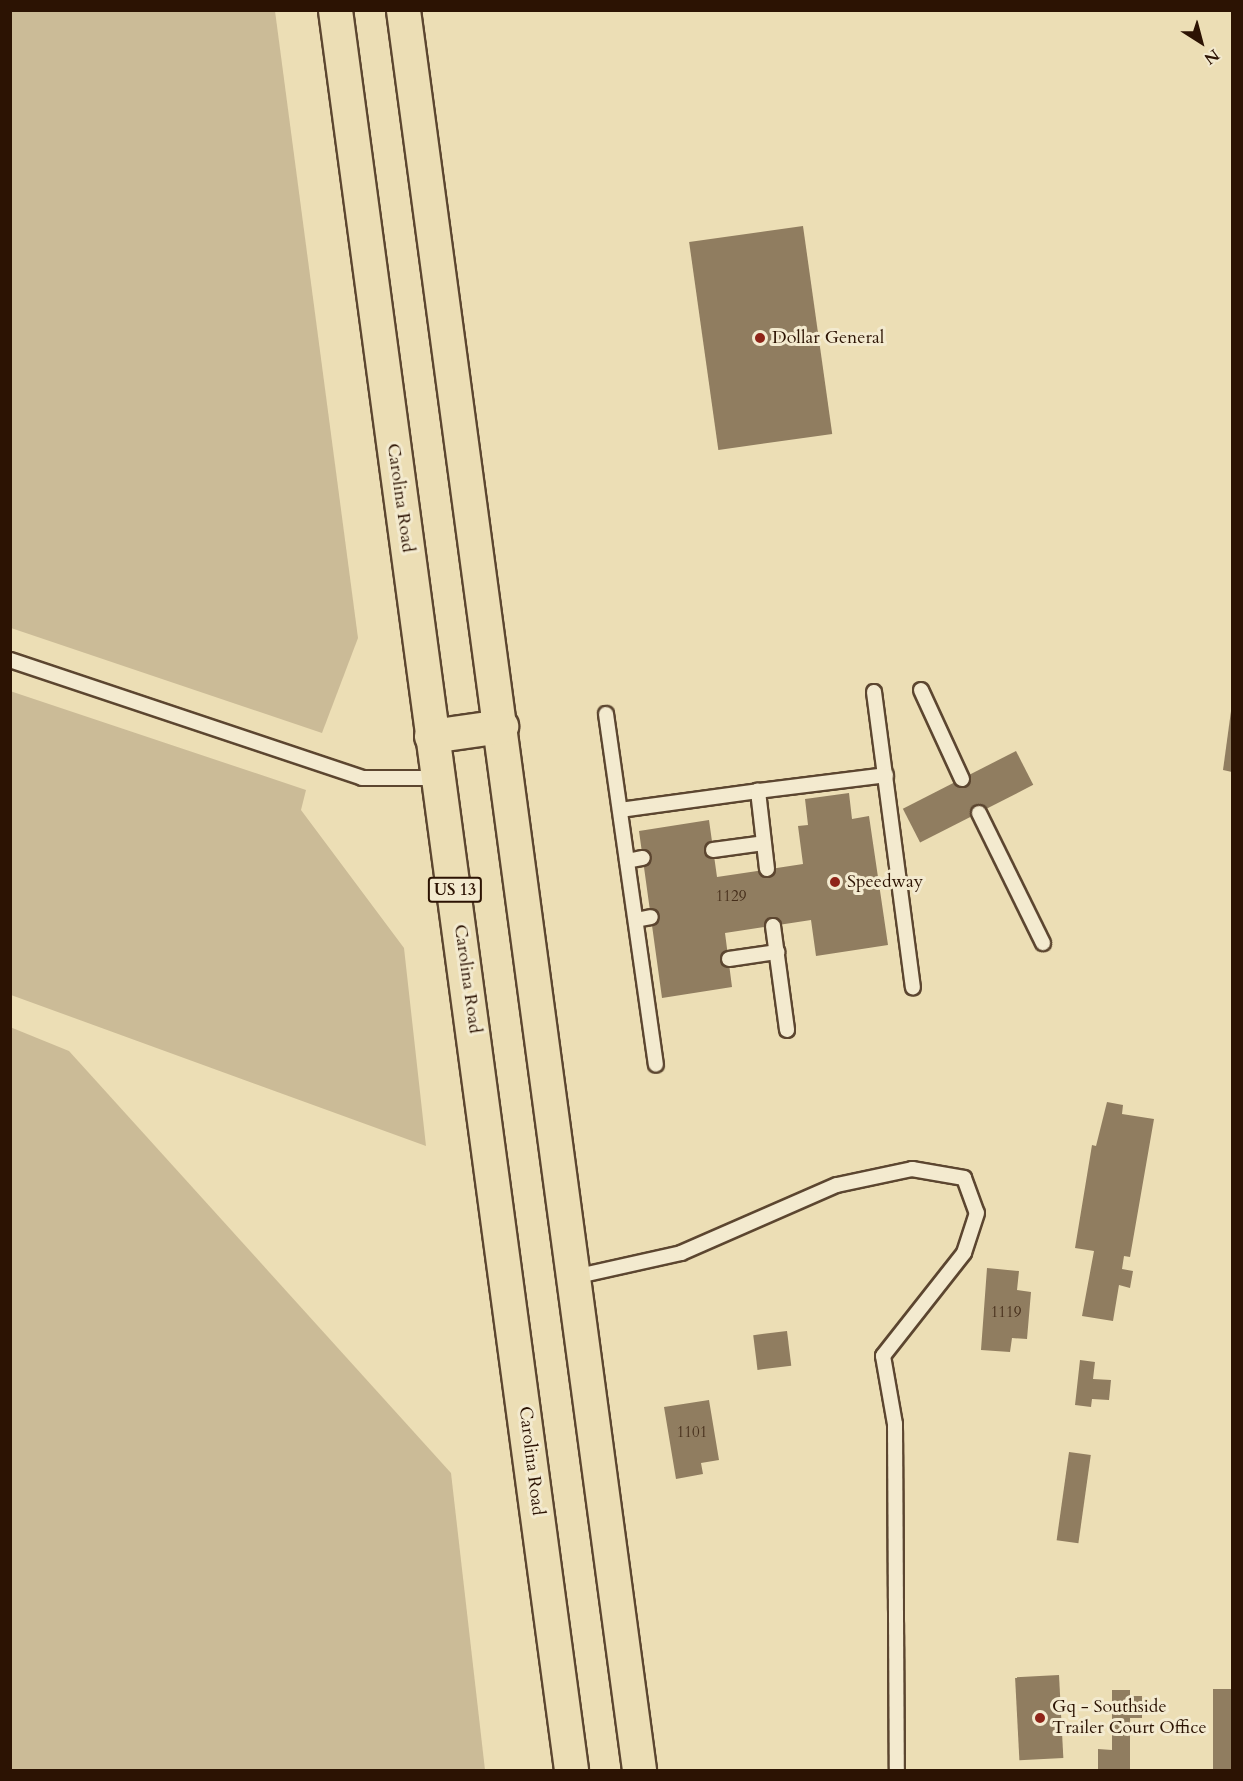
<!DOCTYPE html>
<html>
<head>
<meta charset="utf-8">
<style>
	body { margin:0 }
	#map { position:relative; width:1243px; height:1781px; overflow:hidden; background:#ecdeb5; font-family:Cardo,serif }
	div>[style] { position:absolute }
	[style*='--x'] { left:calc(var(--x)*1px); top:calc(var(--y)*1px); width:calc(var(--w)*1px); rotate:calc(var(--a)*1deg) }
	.green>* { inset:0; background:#cbbb97 }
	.building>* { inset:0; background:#907d60; transform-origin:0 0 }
	.roads { filter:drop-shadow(2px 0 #5c4630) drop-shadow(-2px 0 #5c4630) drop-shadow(0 2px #5c4630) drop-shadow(0 -2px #5c4630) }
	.lane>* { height:14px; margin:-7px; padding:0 7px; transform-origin:7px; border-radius:7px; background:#f3eacf }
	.highway>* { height:33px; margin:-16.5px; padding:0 16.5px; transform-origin:16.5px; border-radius:16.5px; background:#ecdeb5 }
	.dots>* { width:16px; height:16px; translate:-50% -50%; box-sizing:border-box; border:3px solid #f3eacf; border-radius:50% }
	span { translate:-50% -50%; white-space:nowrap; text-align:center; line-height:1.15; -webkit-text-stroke:6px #f3eacf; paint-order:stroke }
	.number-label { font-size:15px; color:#452e1a }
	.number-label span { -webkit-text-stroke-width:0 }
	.shield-label span { padding:2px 4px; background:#f3eacf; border:2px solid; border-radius:4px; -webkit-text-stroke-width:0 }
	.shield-label { font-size:16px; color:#2c1303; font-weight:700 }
	.poi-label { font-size:18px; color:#2c1303 }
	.left { translate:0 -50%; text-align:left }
	.street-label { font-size:18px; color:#2c1303 }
	.frame { position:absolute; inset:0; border:12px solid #2c1303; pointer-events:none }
	.north { position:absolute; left:1171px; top:12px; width:60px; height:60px; -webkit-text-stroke:4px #f3eacf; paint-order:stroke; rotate:144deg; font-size:16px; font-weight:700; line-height:24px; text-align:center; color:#2c1303 }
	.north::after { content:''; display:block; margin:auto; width:21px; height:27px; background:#2c1303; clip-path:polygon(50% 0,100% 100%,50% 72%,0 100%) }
</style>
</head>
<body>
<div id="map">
	<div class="green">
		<div style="clip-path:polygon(11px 10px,275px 11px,358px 638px,322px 733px,11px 628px)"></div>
		<div style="clip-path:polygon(10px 691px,306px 790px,301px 810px,404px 948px,426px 1146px,11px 995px)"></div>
		<div style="clip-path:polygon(10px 1027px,69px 1051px,451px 1473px,485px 1770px,11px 1770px)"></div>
	</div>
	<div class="building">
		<div style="left:803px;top:226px;width:210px;height:115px;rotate:82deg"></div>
		<div style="clip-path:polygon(1231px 711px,1232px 711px,1232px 772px,1223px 770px)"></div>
		<div style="left:1016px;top:751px;width:38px;height:127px;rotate:63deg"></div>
		<div style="clip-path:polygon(849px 793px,852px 819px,869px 816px,888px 945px,816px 956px,811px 920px,725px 933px,732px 987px,662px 998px,639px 831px,709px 820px,717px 877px,803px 864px,798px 826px,808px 825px,805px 799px)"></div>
		<div style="clip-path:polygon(1107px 1102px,1123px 1105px,1122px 1114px,1154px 1119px,1130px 1257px,1124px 1256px,1122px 1269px,1133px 1271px,1130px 1288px,1119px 1285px,1113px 1321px,1082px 1316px,1094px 1251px,1075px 1248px,1092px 1145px,1096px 1146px)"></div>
		<div style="clip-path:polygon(987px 1268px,1019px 1271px,1017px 1290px,1031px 1292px,1027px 1339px,1012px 1338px,1010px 1352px,981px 1350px)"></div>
		<div style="left:787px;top:1331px;width:35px;height:34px;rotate:83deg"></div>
		<div style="clip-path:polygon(1080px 1360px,1095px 1362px,1093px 1379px,1111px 1380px,1109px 1400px,1092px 1399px,1091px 1407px,1075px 1405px)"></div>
		<div style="clip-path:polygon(709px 1400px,719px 1460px,701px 1463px,703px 1474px,676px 1479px,664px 1407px)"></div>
		<div style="left:1069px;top:1452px;width:22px;height:89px;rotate:8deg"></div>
		<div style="left:1059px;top:1675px;width:83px;height:44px;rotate:87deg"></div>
		<div style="left:1213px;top:1689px;width:19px;height:81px"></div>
		<div style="clip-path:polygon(1112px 1690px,1130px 1690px,1130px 1696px,1142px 1696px,1142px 1718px,1130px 1718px,1130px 1770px,1098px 1770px,1098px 1749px,1112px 1750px)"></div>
	</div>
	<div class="roads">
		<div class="lane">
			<div style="--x:10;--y:660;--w:371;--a:18.5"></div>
			<div style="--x:362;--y:778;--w:76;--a:0"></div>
			<div style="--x:921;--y:690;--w:98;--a:65.3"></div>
			<div style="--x:874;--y:692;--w:298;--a:82.5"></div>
			<div style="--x:606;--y:714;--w:354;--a:81.9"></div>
			<div style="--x:620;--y:810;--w:139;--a:-7.8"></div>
			<div style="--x:979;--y:813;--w:145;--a:63.8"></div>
			<div style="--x:713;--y:850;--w:51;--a:-7.8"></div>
			<div style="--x:627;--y:861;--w:16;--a:-11"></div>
			<div style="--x:767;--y:869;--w:79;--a:-96.6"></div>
			<div style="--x:758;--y:791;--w:129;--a:-7.1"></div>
			<div style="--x:636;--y:920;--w:15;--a:-11"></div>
			<div style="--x:773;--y:926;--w:105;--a:82.3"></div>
			<div style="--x:729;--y:959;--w:49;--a:-8.3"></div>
			<div style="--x:574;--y:1277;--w:110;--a:-12.6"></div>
			<div style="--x:681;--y:1253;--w:170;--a:-23.6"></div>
			<div style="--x:837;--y:1185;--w:77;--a:-12"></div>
			<div style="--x:912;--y:1169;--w:53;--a:9.8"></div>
			<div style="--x:964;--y:1178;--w:37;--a:70"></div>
			<div style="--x:977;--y:1213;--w:42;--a:108"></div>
			<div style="--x:964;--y:1253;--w:131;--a:128.2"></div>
			<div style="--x:883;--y:1356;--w:69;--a:80"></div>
			<div style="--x:895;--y:1424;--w:346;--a:89.7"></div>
		</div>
		<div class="highway">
			<div style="--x:335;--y:10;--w:1776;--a:82.36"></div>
			<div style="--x:403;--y:10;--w:1776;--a:82.36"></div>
			<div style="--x:431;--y:736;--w:71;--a:-8.1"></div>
		</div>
	</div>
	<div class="dots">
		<div style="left:760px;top:338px;background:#8f2418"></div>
		<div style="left:835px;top:882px;background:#8f2418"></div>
		<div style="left:1040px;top:1718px;background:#8f2418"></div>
	</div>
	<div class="number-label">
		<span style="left:731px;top:897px">1129</span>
		<span style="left:1006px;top:1313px">1119</span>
		<span style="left:692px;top:1433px">1101</span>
	</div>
	<div class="shield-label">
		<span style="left:455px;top:890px">US 13</span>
	</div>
	<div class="poi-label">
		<span class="left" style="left:772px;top:338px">Dollar General</span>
		<span class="left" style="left:847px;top:882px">Speedway</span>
		<span class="left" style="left:1052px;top:1718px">Gq - Southside<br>Trailer Court Office</span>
	</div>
	<div class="street-label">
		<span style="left:400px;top:498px;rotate:82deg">Carolina Road</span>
		<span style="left:467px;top:979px;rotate:82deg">Carolina Road</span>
		<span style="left:531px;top:1461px;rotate:83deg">Carolina Road</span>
	</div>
	<div class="frame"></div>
	<div class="north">N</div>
</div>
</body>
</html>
